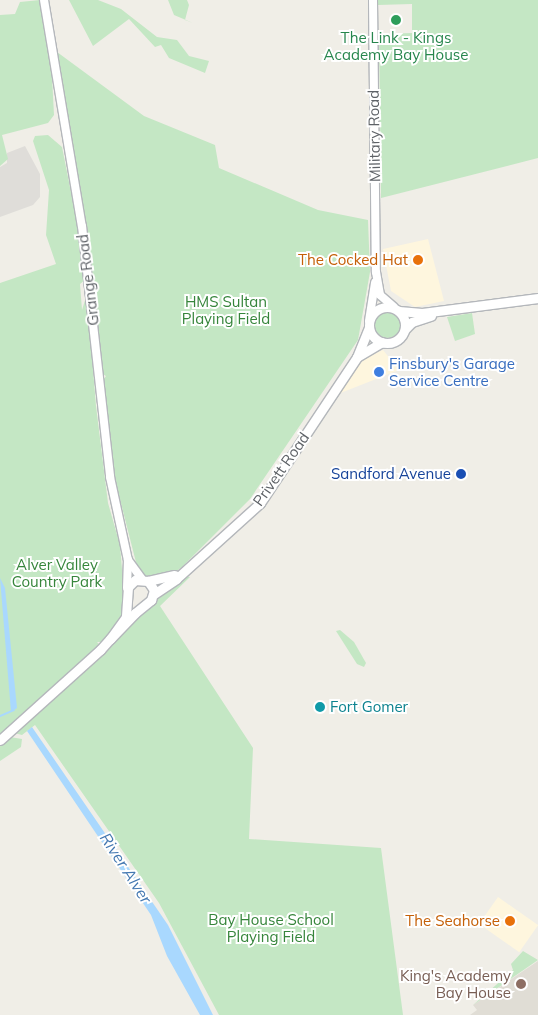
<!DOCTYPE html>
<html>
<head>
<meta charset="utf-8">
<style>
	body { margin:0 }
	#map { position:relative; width:538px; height:1015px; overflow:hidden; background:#f0eee7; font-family:Mulish,sans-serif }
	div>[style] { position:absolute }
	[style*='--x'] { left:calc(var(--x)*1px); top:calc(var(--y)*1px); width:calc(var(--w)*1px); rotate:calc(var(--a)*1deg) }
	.commercial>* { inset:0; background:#fef6de; transform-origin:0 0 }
	.industrial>* { inset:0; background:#dfddd9 }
	.education>* { inset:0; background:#e0ddd5 }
	.green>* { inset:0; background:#c4e7c4 }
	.round { border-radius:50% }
	.water>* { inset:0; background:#a9d8fe }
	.stream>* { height:2px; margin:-1px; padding:0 1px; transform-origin:1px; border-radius:1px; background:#a9d8fe }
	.roads { filter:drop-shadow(1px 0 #b4b7bb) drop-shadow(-1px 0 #b4b7bb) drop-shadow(0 1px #b4b7bb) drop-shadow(0 -1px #b4b7bb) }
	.tertiary>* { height:8px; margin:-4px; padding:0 4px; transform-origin:4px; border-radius:4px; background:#fff }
	.secondary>* { height:9px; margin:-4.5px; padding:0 4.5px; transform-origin:4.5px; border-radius:4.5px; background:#fff }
	.secondary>.ring { margin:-4.5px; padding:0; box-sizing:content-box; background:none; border:9px solid #fff; border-radius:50% }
	.dots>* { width:14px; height:14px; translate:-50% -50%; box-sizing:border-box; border:2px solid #fff; border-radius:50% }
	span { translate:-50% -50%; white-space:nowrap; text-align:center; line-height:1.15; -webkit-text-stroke:4px #fff; paint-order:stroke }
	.leisure-label { font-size:15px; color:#27864d }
	.street-label { font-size:15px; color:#5e6267 }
	.food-label { font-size:15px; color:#c56008 }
	.right { translate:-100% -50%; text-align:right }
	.park-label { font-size:15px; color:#36853b }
	.shop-label { font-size:15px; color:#366cbe }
	.left { translate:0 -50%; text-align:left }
	.transit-label { font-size:15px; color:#164399 }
	.culture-label { font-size:15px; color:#0d838f }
	.education-label { font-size:15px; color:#785e54 }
	.water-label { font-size:16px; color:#4478b1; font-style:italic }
</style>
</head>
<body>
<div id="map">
	<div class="commercial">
		<div style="clip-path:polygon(428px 239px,444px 301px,415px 307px,391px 291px,383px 249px)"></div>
		<div style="clip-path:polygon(383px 350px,399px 370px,338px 394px,364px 359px)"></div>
		<div style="left:498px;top:897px;width:49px;height:33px;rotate:35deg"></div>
	</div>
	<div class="industrial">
		<div style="clip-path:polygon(25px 146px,40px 174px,40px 197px,33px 205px,0 217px,0 167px,7px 163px,7px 153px)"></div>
	</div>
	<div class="education">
		<div style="clip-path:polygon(538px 961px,538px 1015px,470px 1015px,477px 1010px,473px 1005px)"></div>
	</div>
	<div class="green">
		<div style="clip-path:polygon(40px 0,52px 77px,54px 115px,48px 123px,2px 135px,8px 159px,0 166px,0 15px,15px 14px,20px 2px)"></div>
		<div style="clip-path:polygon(69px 0,98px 0,121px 9px,157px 37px,177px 40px,189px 56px,209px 61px,205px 73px,169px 58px,161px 45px,155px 47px,129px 19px,93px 46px)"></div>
		<div style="clip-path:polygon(168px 0,187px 0,189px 5px,185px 20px,193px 23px,174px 15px)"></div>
		<div style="clip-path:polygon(378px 0,538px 0,538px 158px,381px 198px,379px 34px,412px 33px,412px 4px,378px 5px)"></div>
		<div style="clip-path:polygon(57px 52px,144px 116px,215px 145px,219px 168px,318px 210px,368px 220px,370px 272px,358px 340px,250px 499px,182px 567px,174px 573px,147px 579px,139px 574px,113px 472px,101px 383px,106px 376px,101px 373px,89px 247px)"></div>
		<div style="clip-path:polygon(48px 135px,62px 147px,77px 222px,86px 279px,80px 284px,82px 310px,87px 294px,96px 406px,108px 503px,120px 545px,125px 606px,121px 619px,103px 642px,97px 642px,100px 645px,0 736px,0 283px,56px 264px,46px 235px,49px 190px,33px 141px,35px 136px)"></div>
		<div class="round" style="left:373px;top:310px;width:28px;height:28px"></div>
		<div style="clip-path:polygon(472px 313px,475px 334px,455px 341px,447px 317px)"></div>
		<div style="clip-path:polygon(186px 576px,190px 577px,160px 606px,253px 748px,249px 839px,381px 848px,403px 1015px,219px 1015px,159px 903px,35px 725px,22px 735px,14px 733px,167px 589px)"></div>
		<div style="clip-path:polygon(340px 630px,354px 642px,366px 663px,364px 667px,357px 664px,336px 631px)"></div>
		<div style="clip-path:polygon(10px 737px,22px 739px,21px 747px,0 761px,0 746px)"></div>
		<div style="clip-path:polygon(523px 951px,538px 960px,473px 1005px,513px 970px,511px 964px)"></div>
	</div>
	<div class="water">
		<div style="clip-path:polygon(0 578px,5px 588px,17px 708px,11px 712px)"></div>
		<div style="clip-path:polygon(32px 727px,168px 925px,213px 1015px,200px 1015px,167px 956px,151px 915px,27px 731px)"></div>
	</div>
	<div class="stream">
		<div style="--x:0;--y:716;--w:15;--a:-23"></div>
	</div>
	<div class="roads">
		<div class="tertiary">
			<div style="--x:44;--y:0;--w:229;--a:80.5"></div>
			<div style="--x:82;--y:226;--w:253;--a:83.6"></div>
			<div style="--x:110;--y:477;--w:85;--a:77.8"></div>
			<div style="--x:128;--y:560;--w:24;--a:54"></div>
			<div style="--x:373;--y:0;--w:272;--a:89.4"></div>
			<div style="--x:376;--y:272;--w:23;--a:80"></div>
			<div style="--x:380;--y:295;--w:18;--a:41"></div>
			<div style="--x:369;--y:321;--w:39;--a:-81"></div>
			<div style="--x:127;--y:588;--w:28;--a:-88"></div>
		</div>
		<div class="secondary">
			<div class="ring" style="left:369px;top:307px;width:27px;height:27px"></div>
			<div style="--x:399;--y:311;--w:23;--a:5"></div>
			<div style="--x:422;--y:313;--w:117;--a:-7.4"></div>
			<div style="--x:405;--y:329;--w:10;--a:-45"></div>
			<div style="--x:412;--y:322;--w:20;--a:-18"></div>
			<div style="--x:357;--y:357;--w:29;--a:-31"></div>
			<div style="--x:148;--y:581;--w:27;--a:-13"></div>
			<div style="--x:154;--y:594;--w:27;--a:-34"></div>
			<div style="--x:176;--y:579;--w:113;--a:-42.1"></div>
			<div style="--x:260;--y:503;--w:175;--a:-56.4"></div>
			<div style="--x:357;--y:357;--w:32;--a:-68"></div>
			<div style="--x:0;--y:740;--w:135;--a:-42"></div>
			<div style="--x:100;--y:650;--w:15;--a:-48"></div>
			<div style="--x:110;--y:639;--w:36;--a:-46"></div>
			<div style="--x:135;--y:613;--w:21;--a:-39"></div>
			<div style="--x:151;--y:600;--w:10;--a:-73"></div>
			<div style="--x:154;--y:590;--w:11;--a:-124"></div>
			<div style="--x:148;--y:581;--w:13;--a:-176"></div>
			<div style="--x:135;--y:580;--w:10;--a:135"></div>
			<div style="--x:128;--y:587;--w:30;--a:94"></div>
			<div style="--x:126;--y:617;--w:27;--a:126"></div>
		</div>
	</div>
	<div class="dots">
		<div style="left:396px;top:20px;background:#2e9e5b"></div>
		<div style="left:418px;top:260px;background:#e8710a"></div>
		<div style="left:379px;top:372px;background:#3f7fe0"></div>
		<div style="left:461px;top:474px;background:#1a4fb4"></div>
		<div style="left:320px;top:707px;background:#0f9aa8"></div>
		<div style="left:510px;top:921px;background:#e8710a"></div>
		<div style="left:521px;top:984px;background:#8d6e63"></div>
	</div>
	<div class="leisure-label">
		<span style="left:396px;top:46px">The Link - Kings<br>Academy Bay House</span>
	</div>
	<div class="street-label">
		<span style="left:374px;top:136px;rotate:-91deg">Military Road</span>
		<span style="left:88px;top:280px;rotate:-97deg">Grange Road</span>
		<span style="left:281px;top:469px;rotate:-55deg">Privett Road</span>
	</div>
	<div class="food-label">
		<span class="right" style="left:408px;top:260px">The Cocked Hat</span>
		<span class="right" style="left:500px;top:921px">The Seahorse</span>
	</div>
	<div class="park-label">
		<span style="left:226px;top:310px">HMS Sultan<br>Playing Field</span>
		<span style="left:57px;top:573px">Alver Valley<br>Country Park</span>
		<span style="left:271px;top:928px">Bay House School<br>Playing Field</span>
	</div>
	<div class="shop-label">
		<span class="left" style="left:389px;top:372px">Finsbury's Garage<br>Service Centre</span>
	</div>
	<div class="transit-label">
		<span class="right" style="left:451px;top:474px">Sandford Avenue</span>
	</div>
	<div class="culture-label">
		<span class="left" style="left:330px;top:707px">Fort Gomer</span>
	</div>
	<div class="education-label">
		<span class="right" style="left:511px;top:984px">King's Academy<br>Bay House</span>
	</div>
	<div class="water-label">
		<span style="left:126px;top:868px;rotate:57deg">River Alver</span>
	</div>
</div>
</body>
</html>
